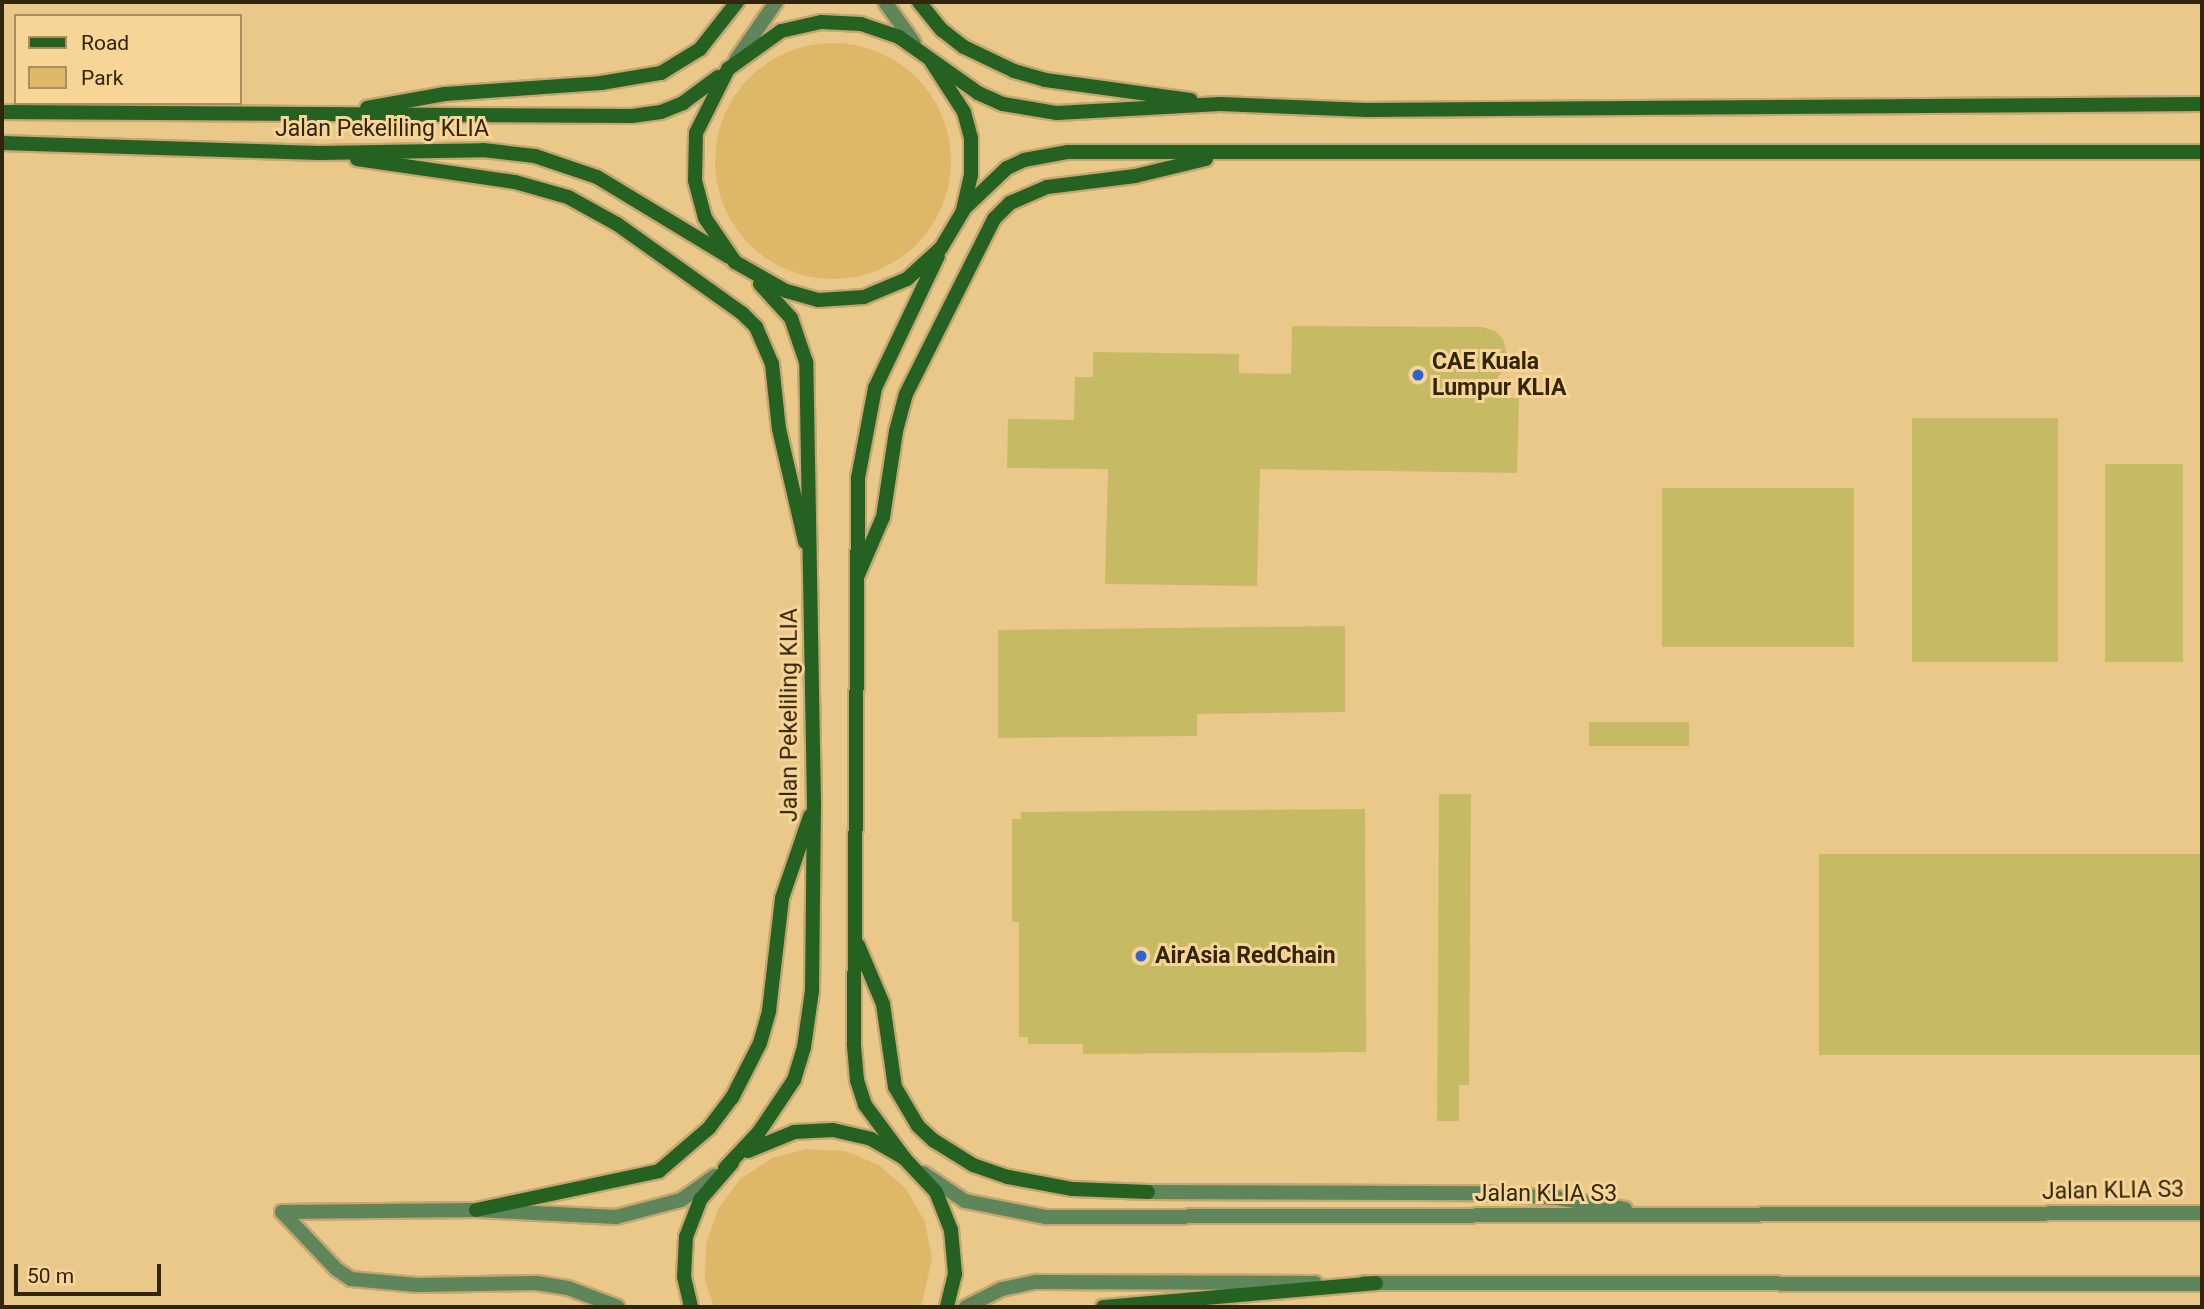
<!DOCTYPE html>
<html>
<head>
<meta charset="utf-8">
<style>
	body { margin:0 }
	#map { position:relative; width:2204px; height:1309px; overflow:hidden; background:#e9c88a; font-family:Roboto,sans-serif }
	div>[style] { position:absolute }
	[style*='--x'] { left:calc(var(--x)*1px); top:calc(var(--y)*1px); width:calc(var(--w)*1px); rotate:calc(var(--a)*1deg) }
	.green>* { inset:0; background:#dfb769 }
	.round { border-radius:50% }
	.building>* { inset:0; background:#c6bb64; transform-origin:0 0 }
	.roads { filter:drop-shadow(2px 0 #c4a771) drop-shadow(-2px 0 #c4a771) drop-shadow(0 2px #c4a771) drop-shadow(0 -2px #c4a771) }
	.street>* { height:14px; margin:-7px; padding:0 7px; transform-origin:7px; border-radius:7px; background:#5f855b }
	.secondary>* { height:14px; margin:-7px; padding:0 7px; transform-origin:7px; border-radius:7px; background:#256121 }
	.dots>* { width:19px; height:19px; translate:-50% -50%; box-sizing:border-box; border:4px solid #f6d597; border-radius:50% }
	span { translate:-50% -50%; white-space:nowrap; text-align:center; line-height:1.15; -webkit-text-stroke:6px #f6d597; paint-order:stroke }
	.street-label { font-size:23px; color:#31250b }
	.poi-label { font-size:23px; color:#31250b; font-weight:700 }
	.left { translate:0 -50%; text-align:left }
	.frame { position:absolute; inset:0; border:4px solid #31250b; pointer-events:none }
	.legend { position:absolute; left:14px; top:14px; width:228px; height:91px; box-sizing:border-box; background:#f6d597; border:2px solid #a78f5f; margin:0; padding:9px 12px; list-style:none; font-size:21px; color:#31250b }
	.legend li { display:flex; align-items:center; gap:14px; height:35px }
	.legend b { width:35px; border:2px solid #a78f5f }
	.scale { position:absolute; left:14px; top:1264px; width:147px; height:32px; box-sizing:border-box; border:4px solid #31250b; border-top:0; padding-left:9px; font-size:21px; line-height:24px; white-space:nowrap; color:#31250b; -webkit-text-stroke:5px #f6d597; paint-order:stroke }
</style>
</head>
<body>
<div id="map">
	<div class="green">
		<div class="round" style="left:715px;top:43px;width:236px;height:236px"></div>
		<div style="clip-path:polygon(807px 1149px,845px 1151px,879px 1165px,906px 1189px,925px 1222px,932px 1259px,921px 1307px,714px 1307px,705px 1281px,706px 1244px,718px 1209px,740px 1179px,772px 1158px)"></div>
	</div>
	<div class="building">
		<div style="clip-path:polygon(1292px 326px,1483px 327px,1495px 331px,1503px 339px,1509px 362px,1484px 397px,1519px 398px,1517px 473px,1260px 469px,1257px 586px,1105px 584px,1108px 469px,1007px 468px,1008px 419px,1074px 420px,1075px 377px,1093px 377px,1093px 352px,1239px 354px,1239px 373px,1291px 374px)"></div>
		<div style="left:2058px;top:418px;width:244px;height:146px;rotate:90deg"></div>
		<div style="left:2105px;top:464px;width:78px;height:198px"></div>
		<div style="left:1662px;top:488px;width:192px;height:159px"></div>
		<div style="clip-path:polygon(1345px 626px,1345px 712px,1197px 714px,1197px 736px,998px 738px,998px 630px)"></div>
		<div style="left:1589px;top:722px;width:100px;height:24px"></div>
		<div style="clip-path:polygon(1439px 794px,1471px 794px,1469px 1085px,1459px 1085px,1459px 1121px,1437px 1121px)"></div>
		<div style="clip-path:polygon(1365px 809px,1366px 1052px,1083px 1054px,1083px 1044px,1028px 1044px,1028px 1037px,1019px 1037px,1019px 922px,1012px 922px,1012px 819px,1021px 819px,1021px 812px)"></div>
		<div style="left:1819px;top:854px;width:383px;height:201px"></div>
	</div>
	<div class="roads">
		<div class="street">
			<div style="--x:885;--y:2;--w:50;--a:54.7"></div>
			<div style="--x:736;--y:60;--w:70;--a:-55.4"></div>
			<div style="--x:923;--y:1173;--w:50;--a:33.7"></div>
			<div style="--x:965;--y:1201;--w:83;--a:11.2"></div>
			<div style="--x:1046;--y:1217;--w:1156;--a:-0.2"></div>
			<div style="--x:1148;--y:1192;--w:333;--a:0.2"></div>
			<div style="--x:1481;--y:1193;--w:76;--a:3.8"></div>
			<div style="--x:1557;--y:1198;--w:69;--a:9.2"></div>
			<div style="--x:282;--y:1212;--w:194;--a:-0.6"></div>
			<div style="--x:476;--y:1210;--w:140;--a:2.9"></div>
			<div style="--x:616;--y:1217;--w:67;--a:-14.7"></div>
			<div style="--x:681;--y:1200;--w:42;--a:-35.2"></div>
			<div style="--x:282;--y:1212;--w:79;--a:46.5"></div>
			<div style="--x:336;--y:1269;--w:18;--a:34"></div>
			<div style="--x:351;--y:1279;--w:66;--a:5.2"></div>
			<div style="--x:417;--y:1285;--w:119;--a:-1"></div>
			<div style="--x:536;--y:1283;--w:32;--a:9"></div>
			<div style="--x:568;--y:1288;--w:53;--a:20.8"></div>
			<div style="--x:1364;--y:1283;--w:838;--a:0.07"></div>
			<div style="--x:966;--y:1307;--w:40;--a:-26.6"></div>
			<div style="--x:1002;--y:1289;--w:35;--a:-12"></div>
			<div style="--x:1036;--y:1282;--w:279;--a:0.2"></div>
		</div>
		<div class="secondary">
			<div style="--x:919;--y:2;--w:36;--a:51"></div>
			<div style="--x:942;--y:30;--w:28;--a:38"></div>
			<div style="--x:964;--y:47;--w:55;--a:25.6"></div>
			<div style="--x:1014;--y:71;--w:32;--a:16"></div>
			<div style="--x:1045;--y:80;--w:147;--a:7.8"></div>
			<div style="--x:931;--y:61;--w:61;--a:57.1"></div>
			<div style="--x:964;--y:112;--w:27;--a:75"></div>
			<div style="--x:971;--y:138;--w:37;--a:90"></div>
			<div style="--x:971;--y:175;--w:37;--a:103"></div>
			<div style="--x:963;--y:211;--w:43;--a:120.7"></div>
			<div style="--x:941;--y:248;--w:46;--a:137.6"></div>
			<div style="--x:907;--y:279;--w:47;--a:157.3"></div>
			<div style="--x:864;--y:297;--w:46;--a:176.3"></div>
			<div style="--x:818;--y:300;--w:33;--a:-164"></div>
			<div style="--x:786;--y:291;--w:59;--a:-150.4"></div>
			<div style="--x:735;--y:262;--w:53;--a:-124.3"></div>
			<div style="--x:705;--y:218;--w:39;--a:-105"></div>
			<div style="--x:695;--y:180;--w:47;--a:-88.8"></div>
			<div style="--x:696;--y:133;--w:72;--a:-63.4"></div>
			<div style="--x:728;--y:69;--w:65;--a:-35.6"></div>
			<div style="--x:781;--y:31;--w:41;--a:-12.7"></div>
			<div style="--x:821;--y:22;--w:40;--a:2.9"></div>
			<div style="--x:861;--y:24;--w:40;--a:18.9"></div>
			<div style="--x:899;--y:37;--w:97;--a:35.3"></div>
			<div style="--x:978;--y:93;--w:27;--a:24"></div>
			<div style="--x:1003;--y:104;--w:55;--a:9.5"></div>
			<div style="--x:1057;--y:113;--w:163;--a:-3.2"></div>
			<div style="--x:1220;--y:104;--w:146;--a:2.4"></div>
			<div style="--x:1366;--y:110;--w:836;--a:-0.41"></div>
			<div style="--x:367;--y:108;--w:79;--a:-10.2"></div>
			<div style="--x:445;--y:94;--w:156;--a:-4"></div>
			<div style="--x:601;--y:83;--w:61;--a:-9.5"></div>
			<div style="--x:661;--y:73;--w:46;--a:-31.6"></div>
			<div style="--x:700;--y:49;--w:60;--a:-51.8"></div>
			<div style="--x:2;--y:112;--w:630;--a:0.36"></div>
			<div style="--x:632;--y:116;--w:29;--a:-8"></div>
			<div style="--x:661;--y:112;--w:24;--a:-22"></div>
			<div style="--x:683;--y:103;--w:44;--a:-36.6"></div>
			<div style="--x:2;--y:143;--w:317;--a:1.8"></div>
			<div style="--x:319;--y:153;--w:164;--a:-1"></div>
			<div style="--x:483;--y:150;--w:52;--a:6.6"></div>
			<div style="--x:535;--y:156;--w:65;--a:18.7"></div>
			<div style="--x:597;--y:177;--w:154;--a:31.2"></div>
			<div style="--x:357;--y:159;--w:160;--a:8.3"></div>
			<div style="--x:515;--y:182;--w:55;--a:15.8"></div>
			<div style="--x:568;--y:197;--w:56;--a:28.9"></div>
			<div style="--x:617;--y:224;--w:153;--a:35.5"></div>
			<div style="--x:742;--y:313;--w:20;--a:45"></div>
			<div style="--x:756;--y:327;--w:40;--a:66.6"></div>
			<div style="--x:772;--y:364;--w:65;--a:83.9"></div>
			<div style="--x:779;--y:429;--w:116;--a:77"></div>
			<div style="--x:966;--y:207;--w:57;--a:-43.6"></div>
			<div style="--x:1007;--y:168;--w:19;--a:-25"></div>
			<div style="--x:1024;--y:160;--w:45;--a:-10.3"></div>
			<div style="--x:1068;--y:152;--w:1134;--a:0"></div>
			<div style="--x:858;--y:575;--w:63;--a:-66.7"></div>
			<div style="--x:883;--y:517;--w:87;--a:-81.4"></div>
			<div style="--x:896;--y:431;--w:38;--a:-75"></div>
			<div style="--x:906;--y:394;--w:196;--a:-63.3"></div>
			<div style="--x:994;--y:219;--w:23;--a:-45"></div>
			<div style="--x:1010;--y:203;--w:40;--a:-23.4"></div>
			<div style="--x:1047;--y:187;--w:89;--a:-7.1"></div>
			<div style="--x:1135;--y:176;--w:73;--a:-13.5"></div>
			<div style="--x:858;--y:945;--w:64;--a:67"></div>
			<div style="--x:883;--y:1004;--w:84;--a:81.8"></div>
			<div style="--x:895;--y:1087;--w:45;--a:59.5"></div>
			<div style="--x:918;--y:1126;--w:21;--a:43"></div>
			<div style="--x:933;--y:1140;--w:47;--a:32"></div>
			<div style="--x:973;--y:1165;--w:37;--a:19"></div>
			<div style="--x:1008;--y:1177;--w:66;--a:10.5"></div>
			<div style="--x:1073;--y:1189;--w:75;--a:2.3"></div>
			<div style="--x:748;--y:1151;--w:50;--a:-22.4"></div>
			<div style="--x:794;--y:1132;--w:39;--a:-3"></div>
			<div style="--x:833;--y:1130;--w:39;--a:13"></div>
			<div style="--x:871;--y:1139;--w:39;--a:30"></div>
			<div style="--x:905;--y:1159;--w:45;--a:46.8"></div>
			<div style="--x:936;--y:1192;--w:41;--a:68.5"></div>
			<div style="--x:951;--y:1230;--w:44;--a:84.8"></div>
			<div style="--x:955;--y:1274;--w:34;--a:104"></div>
			<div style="--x:905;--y:1159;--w:67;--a:-126.5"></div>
			<div style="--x:865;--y:1105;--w:26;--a:-108"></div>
			<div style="--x:857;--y:1080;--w:37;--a:-95"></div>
			<div style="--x:854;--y:1043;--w:565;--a:-89.59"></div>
			<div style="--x:858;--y:478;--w:92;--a:-79.3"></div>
			<div style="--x:875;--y:388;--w:146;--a:-64.5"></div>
			<div style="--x:725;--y:1168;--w:50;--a:-46.6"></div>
			<div style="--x:759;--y:1132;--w:63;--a:-56.1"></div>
			<div style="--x:794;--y:1080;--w:34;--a:-73"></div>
			<div style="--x:804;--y:1047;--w:57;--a:-81.9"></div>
			<div style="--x:812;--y:991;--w:187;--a:-89.4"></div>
			<div style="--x:814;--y:804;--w:442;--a:-91"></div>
			<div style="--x:806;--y:362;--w:46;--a:-108.8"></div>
			<div style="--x:791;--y:318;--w:46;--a:-132.4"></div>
			<div style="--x:476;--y:1210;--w:187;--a:-12"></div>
			<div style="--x:659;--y:1171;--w:66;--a:-40.7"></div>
			<div style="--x:709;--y:1128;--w:38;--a:-53"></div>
			<div style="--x:732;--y:1098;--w:62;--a:-63"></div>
			<div style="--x:760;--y:1043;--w:33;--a:-74"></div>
			<div style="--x:769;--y:1011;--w:114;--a:-83.4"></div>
			<div style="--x:782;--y:898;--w:87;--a:-71.1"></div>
			<div style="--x:691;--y:1307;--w:31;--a:-103"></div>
			<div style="--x:684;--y:1277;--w:40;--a:-87.1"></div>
			<div style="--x:686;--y:1237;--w:40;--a:-69"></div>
			<div style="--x:700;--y:1200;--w:49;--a:-49.1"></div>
			<div style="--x:1103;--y:1307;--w:274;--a:-5"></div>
		</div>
	</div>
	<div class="dots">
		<div style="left:1418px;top:375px;background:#2e63d2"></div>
		<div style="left:1141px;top:956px;background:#2e63d2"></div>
	</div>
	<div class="street-label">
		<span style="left:382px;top:129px">Jalan Pekeliling KLIA</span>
		<span style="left:790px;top:715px;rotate:-90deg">Jalan Pekeliling KLIA</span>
		<span style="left:2113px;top:1191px;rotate:-1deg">Jalan KLIA S3</span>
		<span style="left:1546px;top:1194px">Jalan KLIA S3</span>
	</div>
	<div class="poi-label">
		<span class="left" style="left:1432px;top:375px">CAE Kuala<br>Lumpur KLIA</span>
		<span class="left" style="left:1155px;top:956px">AirAsia RedChain</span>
	</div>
	<div class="frame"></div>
	<ul class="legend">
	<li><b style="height:9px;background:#256121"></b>Road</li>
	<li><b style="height:19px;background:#dfb769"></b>Park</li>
	</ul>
	<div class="scale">50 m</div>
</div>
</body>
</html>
